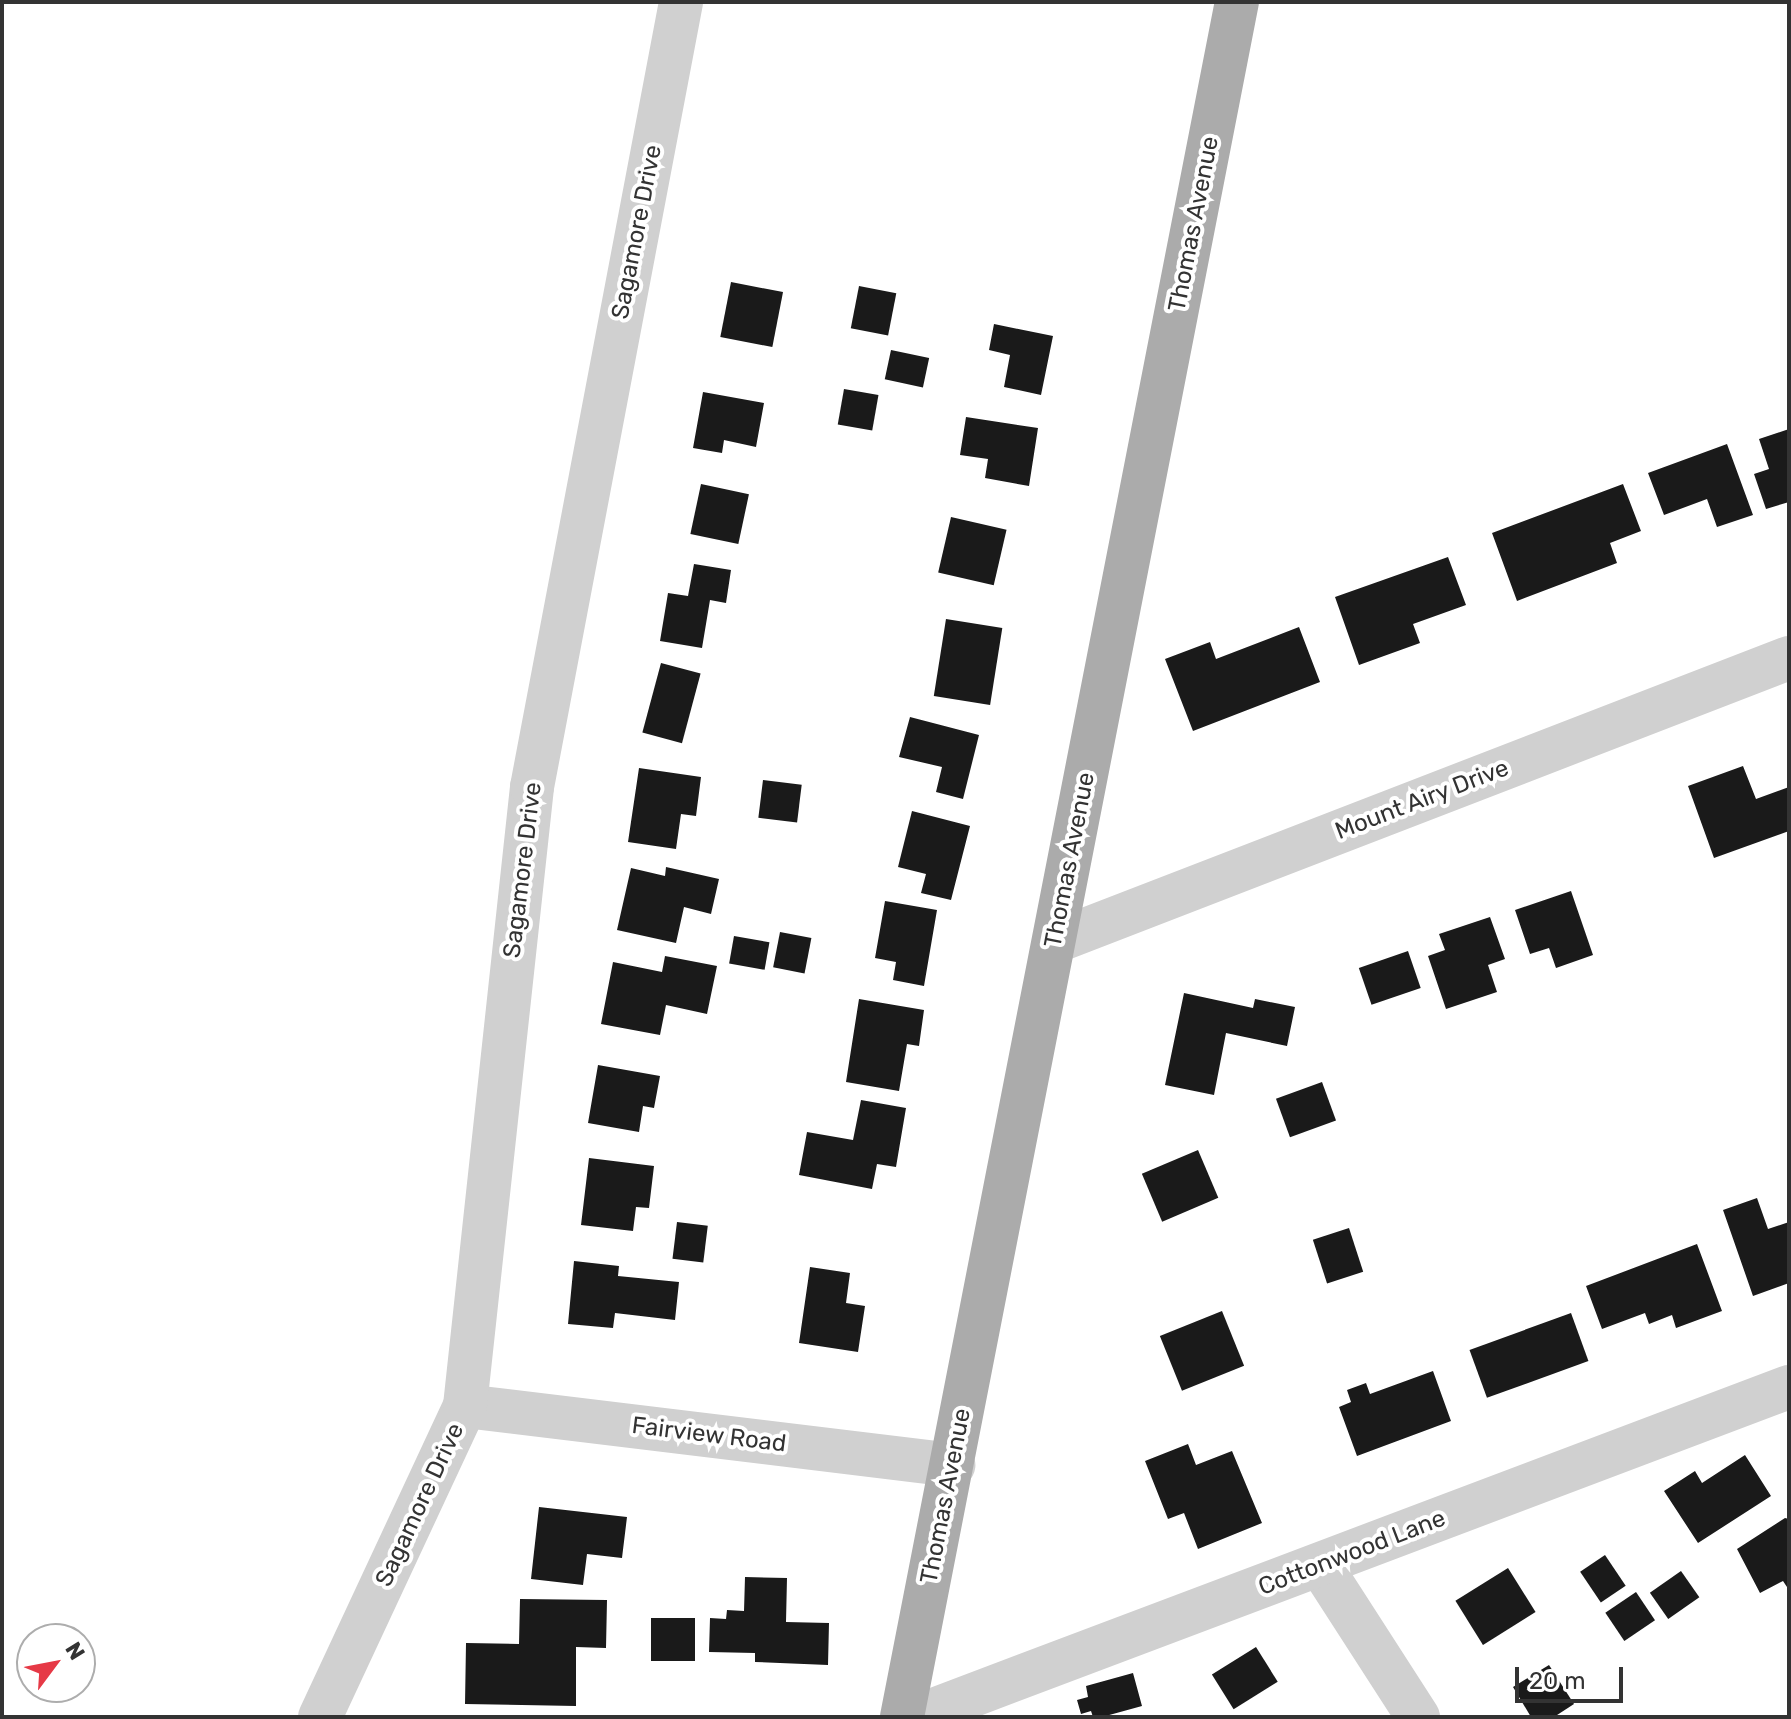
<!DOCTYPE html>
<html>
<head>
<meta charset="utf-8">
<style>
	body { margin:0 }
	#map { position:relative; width:1791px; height:1719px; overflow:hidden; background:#fff; font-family:Rubik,sans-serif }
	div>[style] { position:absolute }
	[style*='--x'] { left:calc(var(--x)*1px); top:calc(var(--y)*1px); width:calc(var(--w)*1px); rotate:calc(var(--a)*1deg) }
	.building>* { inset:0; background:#1a1a1a; transform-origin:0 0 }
	.minor>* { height:44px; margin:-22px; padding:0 22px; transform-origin:22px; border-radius:22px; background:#d0d0d0 }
	.major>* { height:44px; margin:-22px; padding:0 22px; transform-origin:22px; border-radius:22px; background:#ababab }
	span { translate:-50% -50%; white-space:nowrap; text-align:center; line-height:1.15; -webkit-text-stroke:8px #fff; paint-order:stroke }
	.street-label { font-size:24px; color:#333 }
	.frame { position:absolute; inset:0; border:4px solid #333; pointer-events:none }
	.north { position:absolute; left:16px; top:1623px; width:80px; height:80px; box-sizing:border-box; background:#fff; border:2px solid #adadad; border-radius:50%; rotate:58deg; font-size:22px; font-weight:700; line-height:32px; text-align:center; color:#333 }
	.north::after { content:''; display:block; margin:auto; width:28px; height:36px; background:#e63946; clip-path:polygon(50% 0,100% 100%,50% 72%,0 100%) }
	.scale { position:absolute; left:1515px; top:1667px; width:108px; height:36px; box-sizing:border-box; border:4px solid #333; border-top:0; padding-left:10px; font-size:24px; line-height:28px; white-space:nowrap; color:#333; -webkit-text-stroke:6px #fff; paint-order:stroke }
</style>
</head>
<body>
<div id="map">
	<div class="building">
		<div style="left:731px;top:282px;width:53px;height:56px;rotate:11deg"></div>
		<div style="left:859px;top:286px;width:38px;height:43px;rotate:11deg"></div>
		<div style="clip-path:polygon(994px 324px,1053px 336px,1041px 395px,1004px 387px,1010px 355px,989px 350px)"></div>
		<div style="left:891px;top:350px;width:39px;height:30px;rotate:12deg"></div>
		<div style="left:844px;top:389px;width:35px;height:36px;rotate:10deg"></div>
		<div style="clip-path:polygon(703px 392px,764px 403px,756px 447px,724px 440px,722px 453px,693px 448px)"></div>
		<div style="clip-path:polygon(966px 417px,1038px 428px,1029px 486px,985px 478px,988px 459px,960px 455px)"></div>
		<div style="clip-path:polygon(1789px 429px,1789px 502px,1766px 509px,1754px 474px,1769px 469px,1759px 439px)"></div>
		<div style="clip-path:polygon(1727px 444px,1753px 515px,1717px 527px,1707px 499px,1664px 515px,1648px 473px)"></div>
		<div style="left:701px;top:484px;width:49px;height:51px;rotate:12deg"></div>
		<div style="clip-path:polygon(1623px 484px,1641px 531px,1610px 543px,1617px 563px,1517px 601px,1492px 533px)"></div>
		<div style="left:951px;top:517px;width:57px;height:57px;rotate:13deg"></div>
		<div style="clip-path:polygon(1448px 557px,1466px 605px,1413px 624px,1420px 643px,1359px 665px,1335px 597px)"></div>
		<div style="clip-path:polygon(694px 564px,731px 570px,726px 603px,710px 600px,702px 648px,660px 641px,668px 593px,688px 596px)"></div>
		<div style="left:946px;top:619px;width:57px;height:78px;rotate:9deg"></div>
		<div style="clip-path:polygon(1299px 627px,1320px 682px,1193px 731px,1165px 659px,1210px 642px,1216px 659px)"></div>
		<div style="left:661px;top:663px;width:41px;height:72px;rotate:15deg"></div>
		<div style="clip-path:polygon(910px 717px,979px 735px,963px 799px,936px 792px,942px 767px,899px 757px)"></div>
		<div style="clip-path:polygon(1743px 766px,1756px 799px,1789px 787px,1789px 831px,1714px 858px,1688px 786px)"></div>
		<div style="clip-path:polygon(639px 768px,701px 777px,696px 816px,681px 814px,676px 849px,628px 842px)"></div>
		<div style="left:763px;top:780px;width:39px;height:38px;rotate:7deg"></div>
		<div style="clip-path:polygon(912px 811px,970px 826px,951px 900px,921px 893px,926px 874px,898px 867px)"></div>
		<div style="clip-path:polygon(666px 867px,719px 879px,711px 914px,684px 907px,676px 943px,617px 930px,631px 868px,665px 876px)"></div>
		<div style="clip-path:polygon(1571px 891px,1593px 955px,1556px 968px,1549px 948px,1530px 954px,1515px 910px)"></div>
		<div style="clip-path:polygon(885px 901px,937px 910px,924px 986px,893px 980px,896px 962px,875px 958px)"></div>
		<div style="clip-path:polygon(1490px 917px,1505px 959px,1488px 965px,1497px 992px,1446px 1009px,1428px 956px,1445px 950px,1439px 934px)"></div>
		<div style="left:780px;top:932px;width:32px;height:36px;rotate:11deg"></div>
		<div style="left:734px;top:936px;width:36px;height:28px;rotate:10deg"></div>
		<div style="left:1408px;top:951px;width:39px;height:52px;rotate:71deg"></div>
		<div style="clip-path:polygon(665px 956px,717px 966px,707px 1014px,666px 1005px,660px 1035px,601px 1024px,613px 962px,662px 972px)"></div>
		<div style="clip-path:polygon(1184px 993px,1253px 1008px,1255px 999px,1295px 1007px,1287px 1046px,1226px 1033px,1214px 1095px,1165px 1085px)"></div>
		<div style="clip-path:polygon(859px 999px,924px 1010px,919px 1046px,907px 1044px,899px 1091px,846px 1082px)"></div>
		<div style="clip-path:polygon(598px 1065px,660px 1076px,654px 1108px,643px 1106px,639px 1132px,588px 1123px)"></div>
		<div style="left:1322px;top:1082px;width:41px;height:49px;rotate:70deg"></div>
		<div style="clip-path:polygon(861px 1100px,906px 1108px,896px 1167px,877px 1164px,872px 1189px,799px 1175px,807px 1132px,853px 1140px)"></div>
		<div style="left:1198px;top:1150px;width:52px;height:61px;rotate:67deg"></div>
		<div style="clip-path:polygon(589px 1158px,654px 1166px,649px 1208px,636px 1207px,633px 1231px,581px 1225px)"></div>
		<div style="clip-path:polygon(1757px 1198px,1768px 1229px,1789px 1222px,1789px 1283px,1753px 1296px,1723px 1210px)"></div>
		<div style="left:677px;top:1222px;width:31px;height:37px;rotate:7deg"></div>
		<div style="left:1349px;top:1228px;width:46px;height:38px;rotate:72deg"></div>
		<div style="clip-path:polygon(1697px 1244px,1722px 1311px,1676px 1328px,1672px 1315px,1649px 1324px,1645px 1313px,1602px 1329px,1586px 1286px)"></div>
		<div style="clip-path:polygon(574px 1261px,619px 1266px,618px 1276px,679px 1282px,675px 1320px,615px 1313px,613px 1328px,568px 1324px)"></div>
		<div style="clip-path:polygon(810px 1267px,850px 1273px,846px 1303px,865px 1306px,858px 1352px,799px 1343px)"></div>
		<div style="left:1222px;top:1311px;width:59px;height:67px;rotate:68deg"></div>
		<div style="left:1571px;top:1313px;width:51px;height:108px;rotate:70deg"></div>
		<div style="clip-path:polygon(1433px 1371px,1451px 1421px,1357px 1456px,1339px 1407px,1351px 1402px,1347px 1390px,1366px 1383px,1370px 1394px)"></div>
		<div style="clip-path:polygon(1188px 1444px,1196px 1465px,1232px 1451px,1262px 1523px,1198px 1549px,1184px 1513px,1168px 1519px,1145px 1461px)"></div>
		<div style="clip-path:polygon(1745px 1455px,1771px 1496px,1698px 1543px,1664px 1491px,1695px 1471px,1702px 1483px)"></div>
		<div style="clip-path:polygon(539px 1507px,627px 1517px,622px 1558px,587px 1554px,583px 1585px,531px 1579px)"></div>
		<div style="clip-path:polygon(1785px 1518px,1789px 1519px,1789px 1590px,1783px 1581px,1760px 1593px,1737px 1549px)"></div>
		<div style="left:1605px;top:1555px;width:37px;height:30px;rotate:56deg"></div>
		<div style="left:1508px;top:1568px;width:52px;height:62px;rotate:58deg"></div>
		<div style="left:1681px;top:1571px;width:32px;height:38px;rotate:55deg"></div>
		<div style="clip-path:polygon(745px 1577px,787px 1578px,786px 1622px,829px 1623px,828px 1665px,755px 1662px,755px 1653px,709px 1652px,710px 1618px,726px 1619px,727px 1610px,744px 1611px)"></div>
		<div style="left:1636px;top:1592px;width:34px;height:37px;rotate:56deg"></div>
		<div style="clip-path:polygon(520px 1599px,607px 1600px,606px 1648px,576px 1647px,576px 1706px,465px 1704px,466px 1643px,519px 1644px)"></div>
		<div style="left:695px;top:1618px;width:43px;height:44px;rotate:90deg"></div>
		<div style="left:1256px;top:1647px;width:41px;height:52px;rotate:58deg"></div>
		<div style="clip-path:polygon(1549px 1665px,1574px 1704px,1554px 1717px,1531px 1717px,1513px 1687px)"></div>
		<div style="clip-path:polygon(1133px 1673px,1142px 1706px,1102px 1717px,1093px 1717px,1091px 1711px,1081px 1714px,1077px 1700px,1088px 1697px,1086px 1686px)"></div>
	</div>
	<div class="minor">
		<div style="--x:1054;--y:942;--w:788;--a:-21.13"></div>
		<div style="--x:465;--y:1406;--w:492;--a:6.9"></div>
		<div style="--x:1320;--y:1565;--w:181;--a:57.2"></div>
		<div style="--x:320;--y:1717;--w:343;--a:-65"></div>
		<div style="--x:465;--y:1406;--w:623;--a:-83.82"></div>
		<div style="--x:532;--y:787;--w:799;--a:-79.25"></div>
		<div style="--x:915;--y:1717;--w:934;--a:-20.69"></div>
	</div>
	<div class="major">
		<div style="--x:902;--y:1717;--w:1747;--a:-78.95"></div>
	</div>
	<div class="street-label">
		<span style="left:1194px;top:224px;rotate:-79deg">Thomas Avenue</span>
		<span style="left:637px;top:232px;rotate:-79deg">Sagamore Drive</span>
		<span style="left:1422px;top:800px;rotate:-21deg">Mount Airy Drive</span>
		<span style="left:1070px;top:860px;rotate:-79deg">Thomas Avenue</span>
		<span style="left:523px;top:870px;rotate:-83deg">Sagamore Drive</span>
		<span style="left:709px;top:1435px;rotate:7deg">Fairview Road</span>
		<span style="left:946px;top:1496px;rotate:-79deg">Thomas Avenue</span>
		<span style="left:420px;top:1505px;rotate:-65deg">Sagamore Drive</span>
		<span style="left:1352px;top:1553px;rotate:-21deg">Cottonwood Lane</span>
	</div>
	<div class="frame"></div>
	<div class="north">N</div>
	<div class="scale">20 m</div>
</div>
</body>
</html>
